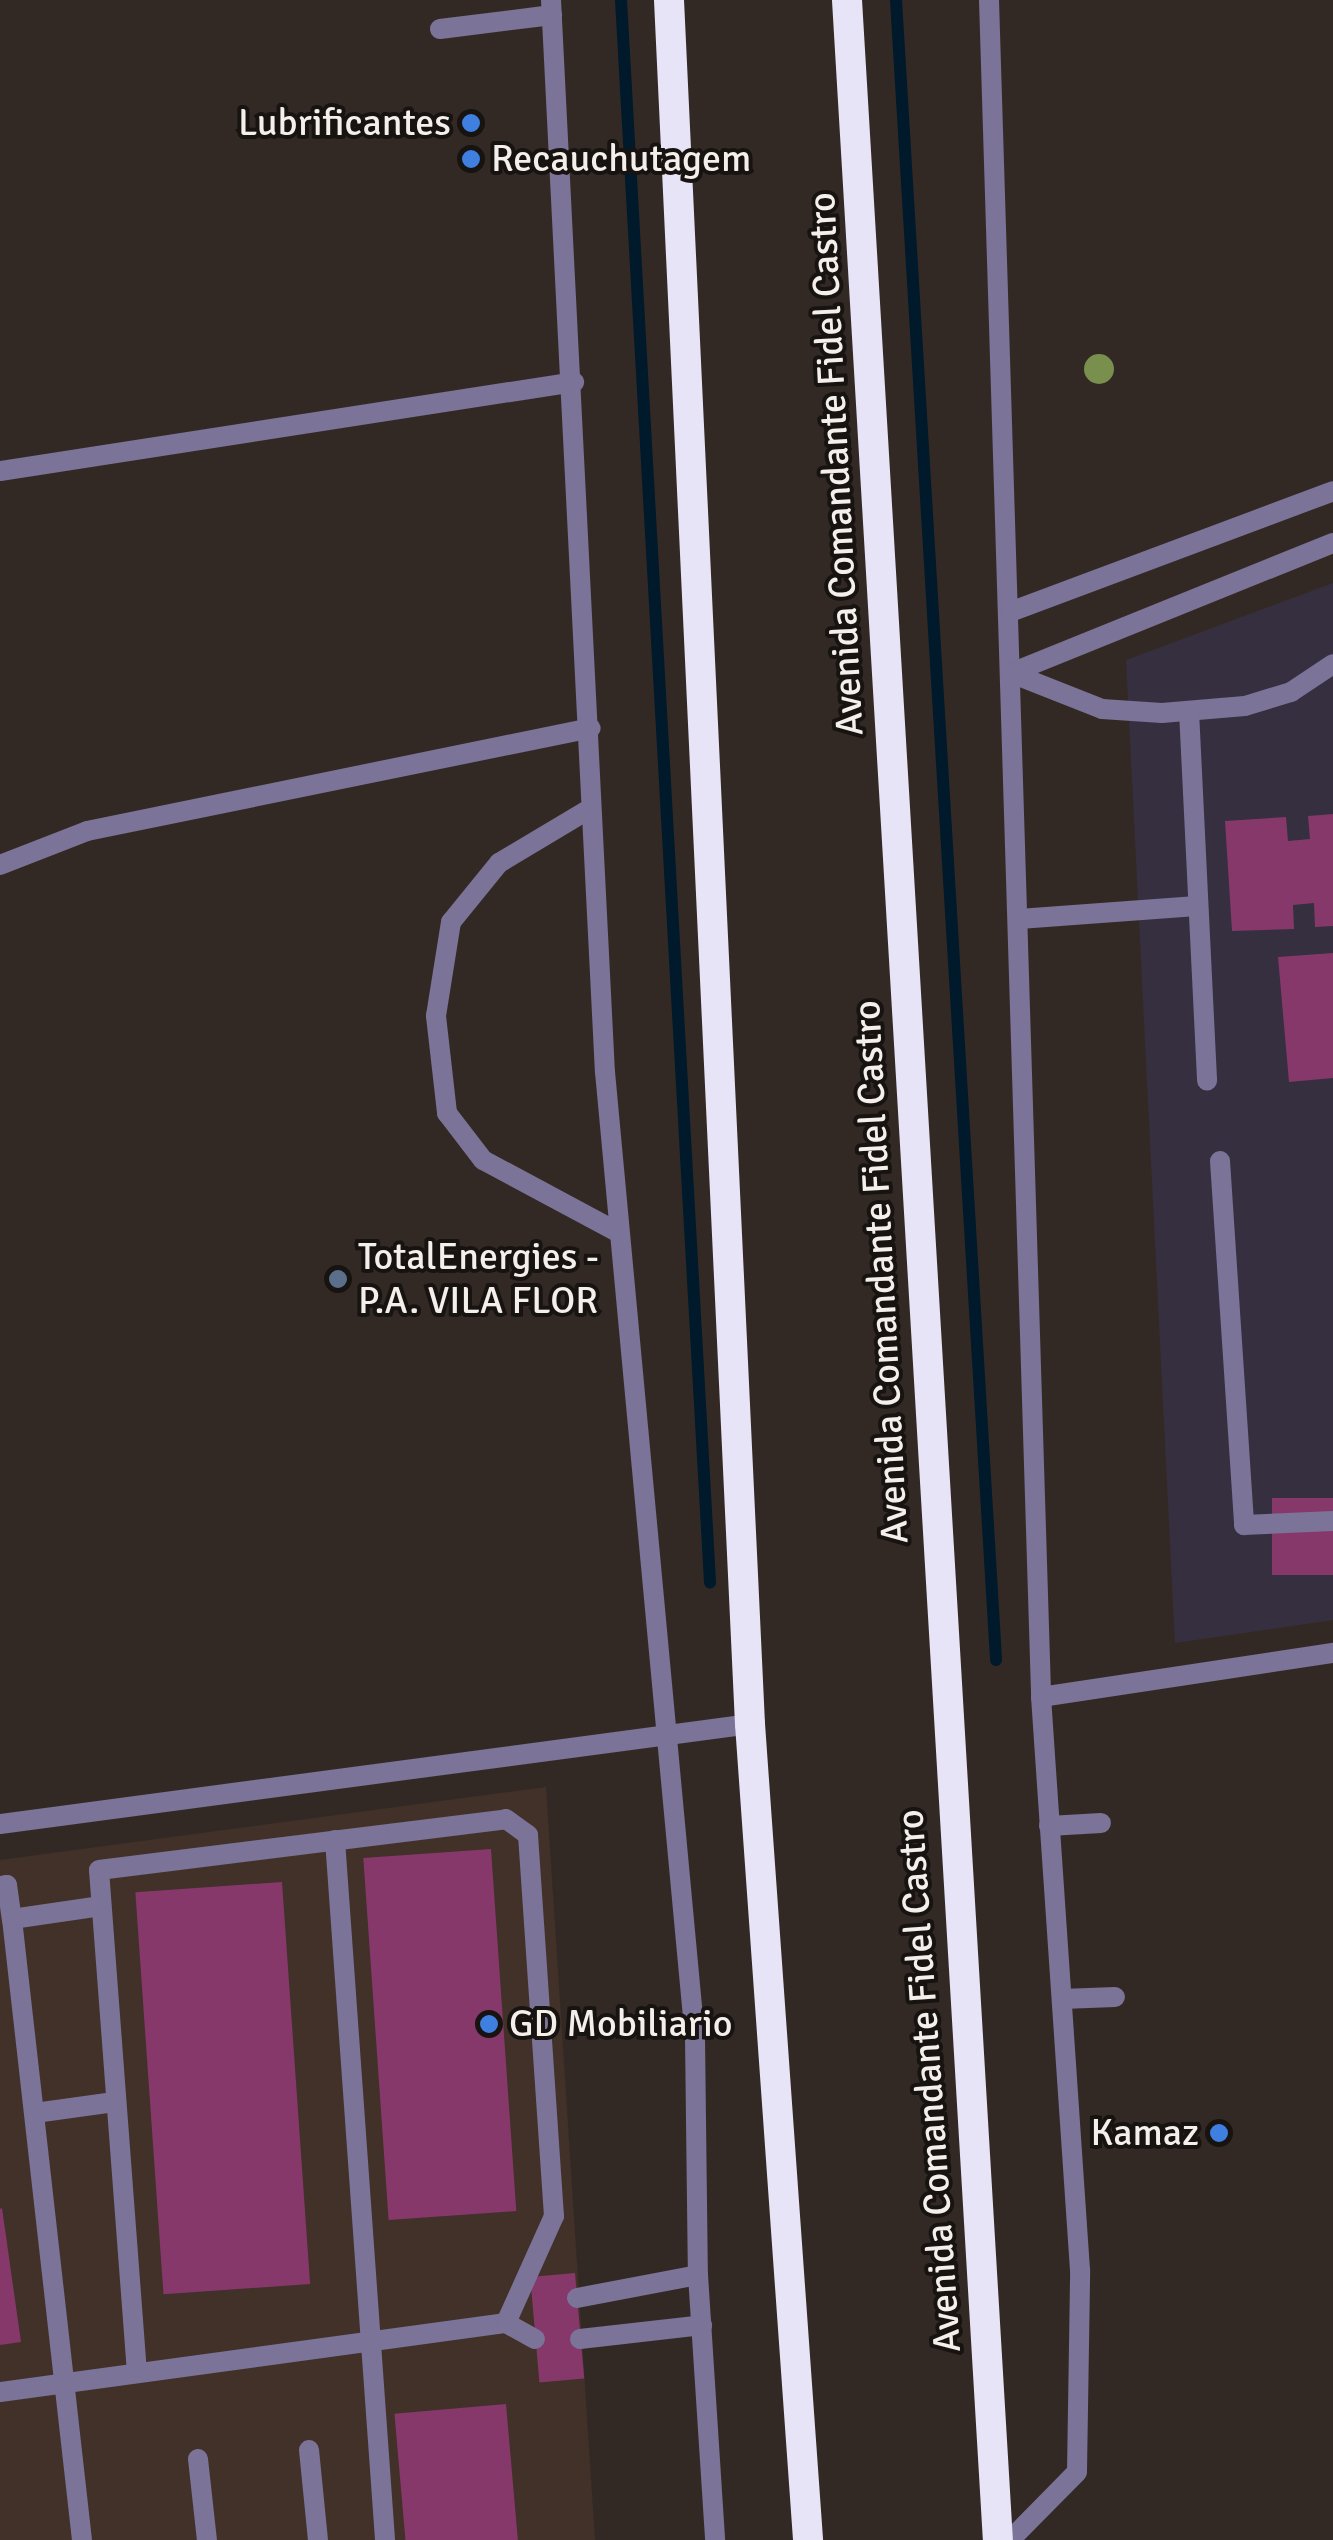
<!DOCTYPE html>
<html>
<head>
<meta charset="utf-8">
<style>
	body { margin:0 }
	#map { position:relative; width:1333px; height:2540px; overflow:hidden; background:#332924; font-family:Signika,sans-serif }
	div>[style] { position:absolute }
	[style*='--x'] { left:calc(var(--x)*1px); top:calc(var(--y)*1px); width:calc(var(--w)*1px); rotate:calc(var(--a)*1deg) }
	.built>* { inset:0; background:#413129 }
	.industrial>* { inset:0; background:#362f3f }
	.stream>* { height:12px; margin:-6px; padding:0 6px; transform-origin:6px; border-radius:6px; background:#00192b }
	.building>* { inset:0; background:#86386b; transform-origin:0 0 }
	.lane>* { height:20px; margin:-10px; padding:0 10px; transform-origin:10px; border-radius:10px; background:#7b7398 }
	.street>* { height:20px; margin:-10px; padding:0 10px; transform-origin:10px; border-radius:10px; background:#7b7398 }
	.highway>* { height:30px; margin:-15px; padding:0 15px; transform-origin:15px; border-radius:15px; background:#e8e4f7 }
	.trees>* { width:30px; height:30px; margin:-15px; border-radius:50%; background:#788f4e }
	.dots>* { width:28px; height:28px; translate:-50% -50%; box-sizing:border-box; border:5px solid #171310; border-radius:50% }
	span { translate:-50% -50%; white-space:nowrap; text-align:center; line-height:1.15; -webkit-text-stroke:8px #171310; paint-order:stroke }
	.poi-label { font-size:38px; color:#f5efeb }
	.right { translate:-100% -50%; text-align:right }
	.left { translate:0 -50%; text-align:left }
	.street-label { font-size:38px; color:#f5efeb }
</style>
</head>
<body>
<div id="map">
	<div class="built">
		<div style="clip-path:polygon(546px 1787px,595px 2540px,0 2540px,0 1860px)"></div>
	</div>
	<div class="industrial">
		<div style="clip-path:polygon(1333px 583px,1333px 1620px,1175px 1643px,1126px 660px)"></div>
	</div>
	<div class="stream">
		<div style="--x:621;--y:0;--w:1585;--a:86.78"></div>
		<div style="--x:896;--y:0;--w:1663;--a:86.55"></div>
	</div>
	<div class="building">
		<div style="clip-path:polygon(1333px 814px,1333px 926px,1315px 927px,1314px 903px,1293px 905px,1294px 929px,1232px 931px,1225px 821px,1286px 817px,1288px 841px,1310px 839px,1308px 816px)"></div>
		<div style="clip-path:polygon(1333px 953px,1333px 1078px,1289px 1082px,1278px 957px)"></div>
		<div style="left:1333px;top:1498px;width:77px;height:61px;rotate:90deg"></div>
		<div style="left:491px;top:1849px;width:363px;height:128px;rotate:86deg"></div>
		<div style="left:282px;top:1882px;width:403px;height:147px;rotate:86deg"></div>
		<div style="clip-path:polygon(2px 2208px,21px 2342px,0 2345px,0 2209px)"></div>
		<div style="left:575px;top:2273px;width:106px;height:45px;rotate:85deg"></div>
		<div style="left:506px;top:2404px;width:137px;height:112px;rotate:85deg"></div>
	</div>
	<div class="lane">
		<div style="--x:989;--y:0;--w:1698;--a:88.24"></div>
		<div style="--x:440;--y:29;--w:113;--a:-7.1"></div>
		<div style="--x:0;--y:471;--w:581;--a:-8.81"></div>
		<div style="--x:1010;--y:612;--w:345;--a:-20.5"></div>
		<div style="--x:1011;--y:673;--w:347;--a:-22"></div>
		<div style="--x:1011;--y:673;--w:98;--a:21.6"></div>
		<div style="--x:1102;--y:709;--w:60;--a:3.8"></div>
		<div style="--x:1162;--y:713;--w:83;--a:-4.8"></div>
		<div style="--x:1245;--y:706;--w:48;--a:-16.9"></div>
		<div style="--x:1291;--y:692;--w:50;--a:-33.7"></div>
		<div style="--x:1189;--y:711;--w:370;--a:87.2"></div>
		<div style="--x:591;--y:808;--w:107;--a:149.1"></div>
		<div style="--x:499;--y:863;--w:76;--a:129.1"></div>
		<div style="--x:451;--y:922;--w:95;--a:99.1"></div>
		<div style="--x:436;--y:1016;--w:98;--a:83.5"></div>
		<div style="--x:447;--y:1113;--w:59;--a:52.5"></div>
		<div style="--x:483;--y:1160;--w:154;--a:28.2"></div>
		<div style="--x:1019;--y:919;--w:178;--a:-4.2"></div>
		<div style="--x:1220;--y:1161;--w:365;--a:86.2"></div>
		<div style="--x:1244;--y:1525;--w:89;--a:-2.6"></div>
		<div style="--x:1049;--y:1826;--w:52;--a:-3.3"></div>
		<div style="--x:335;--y:1840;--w:702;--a:85.91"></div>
		<div style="--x:0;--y:1886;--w:7;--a:-8"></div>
		<div style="--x:7;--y:1885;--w:34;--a:82"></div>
		<div style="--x:12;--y:1919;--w:625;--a:83.57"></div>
		<div style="--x:12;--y:1919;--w:90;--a:-8.3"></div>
		<div style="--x:1062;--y:1999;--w:53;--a:-2.2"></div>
		<div style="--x:35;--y:2113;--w:80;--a:-7.9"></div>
		<div style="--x:577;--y:2298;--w:123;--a:-10.8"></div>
		<div style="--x:580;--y:2339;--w:123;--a:-6.5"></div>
		<div style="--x:137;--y:2373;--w:504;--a:-94.32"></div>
		<div style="--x:99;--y:1870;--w:410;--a:-7.1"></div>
		<div style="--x:506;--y:1819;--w:27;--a:36"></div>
		<div style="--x:528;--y:1835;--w:382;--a:86.1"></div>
		<div style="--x:554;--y:2216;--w:117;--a:114.2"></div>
		<div style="--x:0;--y:2392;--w:511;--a:-7.77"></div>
		<div style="--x:506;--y:2323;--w:33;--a:29"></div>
		<div style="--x:309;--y:2450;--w:90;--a:84.3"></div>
		<div style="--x:198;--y:2459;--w:81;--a:83.7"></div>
	</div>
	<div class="street">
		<div style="--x:551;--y:0;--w:1073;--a:87.12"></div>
		<div style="--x:605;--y:1072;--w:970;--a:84.68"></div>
		<div style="--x:695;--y:2038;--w:237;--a:89.3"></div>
		<div style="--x:698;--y:2275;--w:266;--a:86.3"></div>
		<div style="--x:0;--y:865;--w:93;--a:-21.3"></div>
		<div style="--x:87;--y:831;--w:514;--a:-11.55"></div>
		<div style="--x:0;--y:1824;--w:757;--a:-7.59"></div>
		<div style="--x:1010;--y:2540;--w:95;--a:-45.4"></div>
		<div style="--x:1077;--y:2472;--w:202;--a:-89.1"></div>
		<div style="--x:1080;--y:2270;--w:574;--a:-93.89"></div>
		<div style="--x:1041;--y:1697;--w:295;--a:-8.6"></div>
	</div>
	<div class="highway">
		<div style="--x:669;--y:0;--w:1726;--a:87.31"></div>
		<div style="--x:750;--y:1724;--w:818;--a:85.93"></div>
		<div style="--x:847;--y:0;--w:2544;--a:86.6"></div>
	</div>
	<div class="trees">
		<div style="left:1099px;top:369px"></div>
	</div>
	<div class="dots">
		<div style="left:471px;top:123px;background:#3f7fe0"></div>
		<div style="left:471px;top:159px;background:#3f7fe0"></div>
		<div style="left:338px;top:1279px;background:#5c6f8a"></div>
		<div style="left:489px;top:2024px;background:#3f7fe0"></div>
		<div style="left:1219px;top:2133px;background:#3f7fe0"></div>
	</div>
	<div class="poi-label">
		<span class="right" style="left:451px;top:123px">Lubrificantes</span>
		<span class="left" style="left:491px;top:159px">Recauchutagem</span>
		<span class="left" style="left:358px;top:1279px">TotalEnergies -<br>P.A. VILA FLOR</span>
		<span class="left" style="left:509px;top:2024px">GD Mobiliario</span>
		<span class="right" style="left:1199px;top:2133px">Kamaz</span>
	</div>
	<div class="street-label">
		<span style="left:836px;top:464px;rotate:-93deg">Avenida Comandante Fidel Castro</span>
		<span style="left:881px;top:1272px;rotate:-93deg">Avenida Comandante Fidel Castro</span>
		<span style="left:929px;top:2081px;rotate:-94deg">Avenida Comandante Fidel Castro</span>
	</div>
</div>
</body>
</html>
